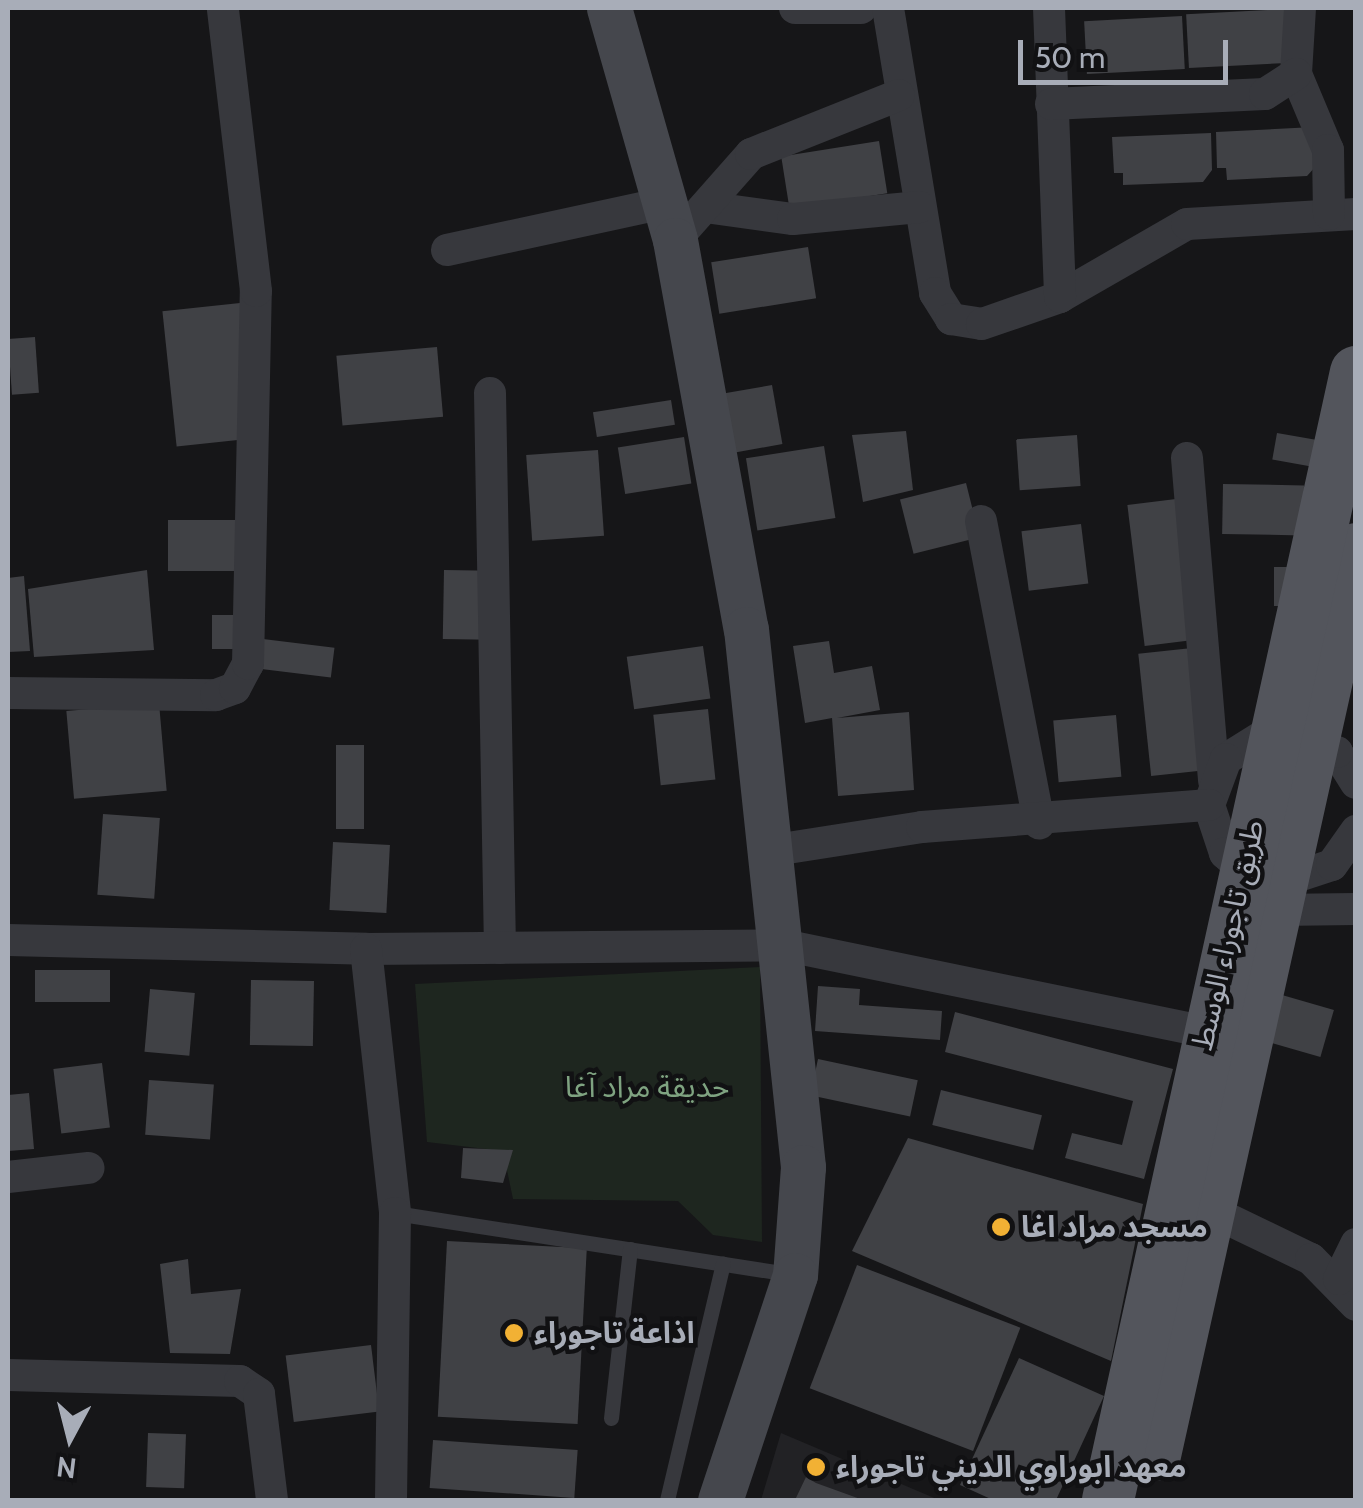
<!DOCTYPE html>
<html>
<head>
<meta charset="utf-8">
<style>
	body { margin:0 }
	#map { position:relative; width:1363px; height:1508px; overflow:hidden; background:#161618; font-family:Cabin,"Noto Sans Arabic",sans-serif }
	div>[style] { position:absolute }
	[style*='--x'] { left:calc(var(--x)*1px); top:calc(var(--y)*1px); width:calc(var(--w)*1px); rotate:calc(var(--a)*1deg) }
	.built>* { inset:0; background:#222225 }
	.green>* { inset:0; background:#1e261f }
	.building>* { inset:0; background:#404145; transform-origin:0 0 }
	.lane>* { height:15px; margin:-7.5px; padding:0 7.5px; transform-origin:7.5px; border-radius:7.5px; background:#37383d }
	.street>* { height:32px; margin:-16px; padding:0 16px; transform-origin:16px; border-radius:16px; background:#37383d }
	.secondary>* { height:45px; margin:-22.5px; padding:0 22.5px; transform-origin:22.5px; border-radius:22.5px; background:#45474d }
	.primary>* { height:52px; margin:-26px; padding:0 26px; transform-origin:26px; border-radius:26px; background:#53555c }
	.dots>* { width:28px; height:28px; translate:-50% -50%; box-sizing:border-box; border:5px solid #111113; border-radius:50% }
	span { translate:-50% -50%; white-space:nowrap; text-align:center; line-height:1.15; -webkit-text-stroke:9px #111113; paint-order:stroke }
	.street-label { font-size:30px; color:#a8adb8 }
	.park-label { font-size:30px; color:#7fa381 }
	.poi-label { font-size:30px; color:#a8adb8; font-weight:700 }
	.left { translate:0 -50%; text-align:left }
	.frame { position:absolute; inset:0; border:10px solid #a8adb8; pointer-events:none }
	.north { position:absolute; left:20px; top:1388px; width:100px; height:100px; -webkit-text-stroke:8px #111113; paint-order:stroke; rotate:187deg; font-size:28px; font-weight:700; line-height:40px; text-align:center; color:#a8adb8 }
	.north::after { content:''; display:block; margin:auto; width:35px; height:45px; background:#a8adb8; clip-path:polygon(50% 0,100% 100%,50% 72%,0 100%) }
	.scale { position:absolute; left:1018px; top:40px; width:210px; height:45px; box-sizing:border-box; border:5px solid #a8adb8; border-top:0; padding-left:12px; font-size:30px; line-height:35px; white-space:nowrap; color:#a8adb8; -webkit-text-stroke:8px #111113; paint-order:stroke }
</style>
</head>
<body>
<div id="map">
	<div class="built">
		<div style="clip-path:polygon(781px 1433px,939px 1500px,761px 1500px)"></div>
	</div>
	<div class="green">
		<div style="clip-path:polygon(760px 967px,762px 1242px,713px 1235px,678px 1201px,513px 1199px,503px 1151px,427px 1142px,415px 984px)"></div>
	</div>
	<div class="building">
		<div style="left:1284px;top:9px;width:54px;height:98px;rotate:87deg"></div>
		<div style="left:1182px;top:16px;width:53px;height:98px;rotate:87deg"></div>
		<div style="clip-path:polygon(1314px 127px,1316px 166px,1307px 176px,1227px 180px,1226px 168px,1217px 168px,1216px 132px)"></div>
		<div style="clip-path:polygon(1211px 133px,1212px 170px,1203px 182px,1123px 185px,1123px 173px,1114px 173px,1112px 137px)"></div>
		<div style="left:879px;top:141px;width:53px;height:99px;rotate:81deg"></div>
		<div style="left:808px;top:247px;width:52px;height:98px;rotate:81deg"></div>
		<div style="left:240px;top:303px;width:136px;height:78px;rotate:84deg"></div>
		<div style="left:35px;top:337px;width:56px;height:27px;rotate:86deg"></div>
		<div style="left:437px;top:347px;width:70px;height:101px;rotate:85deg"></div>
		<div style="left:772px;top:385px;width:60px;height:48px;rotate:80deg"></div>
		<div style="left:671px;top:400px;width:25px;height:79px;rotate:81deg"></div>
		<div style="clip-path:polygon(906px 431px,913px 490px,863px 502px,852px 435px)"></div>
		<div style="left:1277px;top:433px;width:48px;height:27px;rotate:10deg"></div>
		<div style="left:1077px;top:435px;width:51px;height:61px;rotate:86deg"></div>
		<div style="left:684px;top:437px;width:47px;height:67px;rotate:81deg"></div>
		<div style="left:824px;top:446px;width:73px;height:79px;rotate:81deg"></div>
		<div style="left:598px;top:450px;width:86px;height:72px;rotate:86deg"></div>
		<div style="left:966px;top:483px;width:56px;height:68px;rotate:76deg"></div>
		<div style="left:1223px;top:484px;width:81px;height:50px;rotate:1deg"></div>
		<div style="left:1176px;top:499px;width:142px;height:49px;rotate:83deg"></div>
		<div style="left:168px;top:520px;width:82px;height:51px"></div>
		<div style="left:1081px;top:524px;width:60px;height:60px;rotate:83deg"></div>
		<div style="left:1274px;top:567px;width:23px;height:39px"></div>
		<div style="clip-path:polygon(147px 570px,154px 650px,34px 657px,28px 589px)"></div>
		<div style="left:444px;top:570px;width:47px;height:69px;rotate:1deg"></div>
		<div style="clip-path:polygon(24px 576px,30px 651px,8px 652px,8px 578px)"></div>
		<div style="left:212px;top:615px;width:38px;height:34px"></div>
		<div style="left:263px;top:639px;width:72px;height:30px;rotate:7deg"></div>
		<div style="clip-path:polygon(829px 641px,834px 673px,872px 666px,880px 710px,837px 718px,909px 712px,914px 790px,838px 796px,832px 718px,805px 723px,793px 646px)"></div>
		<div style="left:703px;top:646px;width:53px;height:77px;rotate:82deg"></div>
		<div style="left:1192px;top:648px;width:123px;height:54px;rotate:84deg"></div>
		<div style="left:159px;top:703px;width:88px;height:93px;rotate:85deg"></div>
		<div style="left:708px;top:709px;width:71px;height:55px;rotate:84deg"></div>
		<div style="left:1116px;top:715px;width:62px;height:63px;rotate:85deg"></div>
		<div style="left:336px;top:745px;width:28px;height:84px"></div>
		<div style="left:103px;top:814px;width:57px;height:81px;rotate:4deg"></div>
		<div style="left:333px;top:842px;width:57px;height:68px;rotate:3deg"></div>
		<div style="left:35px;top:970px;width:75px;height:32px"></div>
		<div style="left:251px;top:980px;width:63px;height:65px;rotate:1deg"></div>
		<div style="clip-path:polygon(818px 986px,860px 989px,859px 1005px,942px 1011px,940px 1040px,815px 1031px)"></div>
		<div style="left:150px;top:989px;width:45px;height:63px;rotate:5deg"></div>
		<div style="left:1282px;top:995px;width:54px;height:49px;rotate:16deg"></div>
		<div style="clip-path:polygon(955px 1012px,1173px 1069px,1144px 1179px,1065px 1158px,1072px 1133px,1122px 1145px,1133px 1101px,945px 1052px)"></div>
		<div style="left:818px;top:1059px;width:102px;height:37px;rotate:12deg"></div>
		<div style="left:102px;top:1063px;width:65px;height:49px;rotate:83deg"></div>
		<div style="left:149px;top:1080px;width:65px;height:55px;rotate:4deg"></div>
		<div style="left:941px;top:1090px;width:104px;height:36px;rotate:14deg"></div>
		<div style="clip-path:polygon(29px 1093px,34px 1149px,8px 1151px,8px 1095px)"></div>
		<div style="clip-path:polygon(908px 1138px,1143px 1204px,1111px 1361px,852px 1251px)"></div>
		<div style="clip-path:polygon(463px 1148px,513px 1150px,503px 1183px,461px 1178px)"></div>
		<div style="left:447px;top:1241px;width:140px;height:176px;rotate:3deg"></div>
		<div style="clip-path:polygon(188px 1259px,191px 1294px,241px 1289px,230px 1354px,170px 1353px,160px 1264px)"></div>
		<div style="left:857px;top:1265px;width:175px;height:132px;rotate:21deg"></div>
		<div style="left:371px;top:1345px;width:67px;height:86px;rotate:83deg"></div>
		<div style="clip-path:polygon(1019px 1358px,1104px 1396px,1056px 1500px,993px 1500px,960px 1485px)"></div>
		<div style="left:148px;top:1433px;width:38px;height:54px;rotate:2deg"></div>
		<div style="left:433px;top:1440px;width:145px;height:48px;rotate:4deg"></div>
		<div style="clip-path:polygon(806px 1477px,816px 1483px,863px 1500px,795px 1500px)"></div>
	</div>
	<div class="lane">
		<div style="--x:395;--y:1213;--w:401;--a:8.8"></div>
		<div style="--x:611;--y:1418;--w:170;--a:-83.6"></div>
		<div style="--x:667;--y:1500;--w:243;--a:-76.7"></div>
	</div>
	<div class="street">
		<div style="--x:795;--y:8;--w:66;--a:0"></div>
		<div style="--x:888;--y:8;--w:289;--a:80.6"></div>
		<div style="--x:935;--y:293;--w:31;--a:58"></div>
		<div style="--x:951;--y:319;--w:31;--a:9"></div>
		<div style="--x:982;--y:324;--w:83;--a:-19.1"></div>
		<div style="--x:1060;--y:297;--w:146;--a:-29.9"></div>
		<div style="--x:1187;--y:224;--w:169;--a:-3.4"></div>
		<div style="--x:1049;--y:8;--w:289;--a:87.8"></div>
		<div style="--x:1300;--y:8;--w:66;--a:93.5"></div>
		<div style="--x:1296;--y:74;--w:82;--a:67.2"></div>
		<div style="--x:1328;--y:150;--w:64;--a:89.1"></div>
		<div style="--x:1051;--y:104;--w:214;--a:-2.7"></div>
		<div style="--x:1265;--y:94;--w:37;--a:-33"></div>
		<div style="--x:705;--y:207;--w:89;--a:7.8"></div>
		<div style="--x:793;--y:219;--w:127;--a:-5.4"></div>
		<div style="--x:675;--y:240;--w:115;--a:-48.5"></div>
		<div style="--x:751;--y:154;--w:159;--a:-21.7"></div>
		<div style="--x:447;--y:250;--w:223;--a:-12.2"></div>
		<div style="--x:490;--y:393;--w:555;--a:88.97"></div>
		<div style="--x:1187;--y:458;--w:324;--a:85.2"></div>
		<div style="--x:981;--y:521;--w:308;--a:79.1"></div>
		<div style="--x:8;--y:693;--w:208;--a:0.6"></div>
		<div style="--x:216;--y:695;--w:20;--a:-20"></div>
		<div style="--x:235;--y:688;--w:27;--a:-62"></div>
		<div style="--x:248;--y:664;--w:373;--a:-88.8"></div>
		<div style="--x:256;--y:291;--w:285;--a:-96.7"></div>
		<div style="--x:1356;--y:783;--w:36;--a:-122"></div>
		<div style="--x:1337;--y:752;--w:67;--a:-159.9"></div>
		<div style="--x:1274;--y:729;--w:57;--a:148"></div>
		<div style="--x:1226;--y:759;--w:49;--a:110.3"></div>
		<div style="--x:1209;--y:805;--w:51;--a:71.6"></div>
		<div style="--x:1225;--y:853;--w:25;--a:43"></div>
		<div style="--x:1243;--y:870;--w:44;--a:13.1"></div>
		<div style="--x:1286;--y:880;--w:48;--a:-18.1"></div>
		<div style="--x:1332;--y:865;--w:42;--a:-54.8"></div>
		<div style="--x:775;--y:850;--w:149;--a:-8.9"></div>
		<div style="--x:922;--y:827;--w:288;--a:-4.4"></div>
		<div style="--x:1277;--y:910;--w:79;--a:-0.7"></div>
		<div style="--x:8;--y:940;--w:358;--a:1.4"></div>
		<div style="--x:366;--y:949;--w:417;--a:-0.5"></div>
		<div style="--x:783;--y:945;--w:431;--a:11.6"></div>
		<div style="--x:366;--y:949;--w:266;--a:83.7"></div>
		<div style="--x:395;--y:1213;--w:287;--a:90.8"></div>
		<div style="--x:8;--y:1177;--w:81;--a:-6.4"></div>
		<div style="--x:1207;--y:1209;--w:115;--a:25.7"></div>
		<div style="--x:1311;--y:1259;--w:64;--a:45.6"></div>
		<div style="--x:1339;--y:1279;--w:39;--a:-64"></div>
		<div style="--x:8;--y:1375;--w:232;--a:1.5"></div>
		<div style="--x:240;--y:1381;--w:23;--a:34"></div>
		<div style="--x:259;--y:1394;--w:107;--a:83"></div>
	</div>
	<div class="secondary">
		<div style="--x:609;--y:8;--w:241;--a:74.1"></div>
		<div style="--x:675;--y:240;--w:395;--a:79.7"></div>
		<div style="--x:746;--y:629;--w:541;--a:83.95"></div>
		<div style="--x:803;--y:1167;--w:108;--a:94.2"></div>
		<div style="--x:795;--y:1275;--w:237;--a:108.4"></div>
	</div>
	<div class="primary">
		<div style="--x:1155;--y:1455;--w:928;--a:-77.49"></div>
		<div style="--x:1108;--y:1500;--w:1155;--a:-77.6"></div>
	</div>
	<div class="dots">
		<div style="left:1001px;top:1227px;background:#f2b134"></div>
		<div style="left:514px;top:1333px;background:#f2b134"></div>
		<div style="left:816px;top:1467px;background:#f2b134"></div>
	</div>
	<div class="street-label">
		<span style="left:1228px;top:935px;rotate:-77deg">طريق تاجوراء الوسط</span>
	</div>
	<div class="park-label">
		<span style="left:647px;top:1087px">حديقة مراد آغا</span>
	</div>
	<div class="poi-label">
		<span class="left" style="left:1021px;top:1227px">مسجد مراد اغا</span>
		<span class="left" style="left:534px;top:1333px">اذاعة تاجوراء</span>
		<span class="left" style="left:836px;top:1467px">معهد ابوراوي الديني تاجوراء</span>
	</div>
	<div class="frame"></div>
	<div class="north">N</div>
	<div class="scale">50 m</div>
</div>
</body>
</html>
